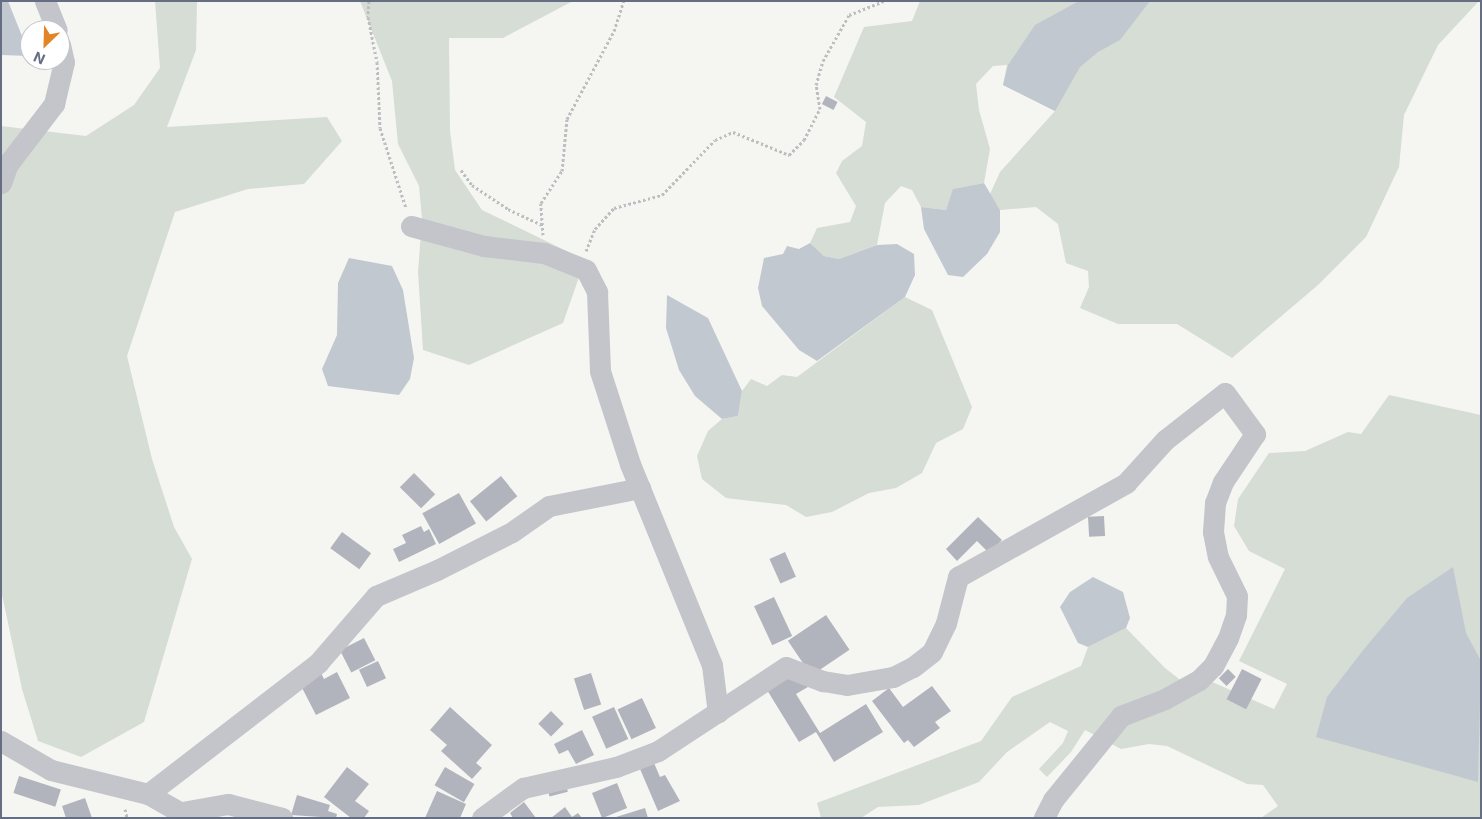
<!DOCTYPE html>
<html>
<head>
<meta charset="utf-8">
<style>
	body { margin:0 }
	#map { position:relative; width:1482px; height:819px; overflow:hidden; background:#f5f6f2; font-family:Inter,sans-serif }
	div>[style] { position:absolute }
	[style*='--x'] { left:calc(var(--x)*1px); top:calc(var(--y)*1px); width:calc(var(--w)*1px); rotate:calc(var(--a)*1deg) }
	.green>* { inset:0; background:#d5ddd4 }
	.water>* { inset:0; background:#c2c8d0 }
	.building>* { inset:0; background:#b1b4bc; transform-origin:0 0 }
	.path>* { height:3px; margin-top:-1.5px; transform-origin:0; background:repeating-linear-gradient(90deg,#bdbec1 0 2.5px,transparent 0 5px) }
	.street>* { height:21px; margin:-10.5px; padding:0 10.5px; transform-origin:10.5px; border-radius:10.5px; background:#c3c5ca }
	span { translate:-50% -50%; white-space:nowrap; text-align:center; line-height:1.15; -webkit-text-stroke:5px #fff; paint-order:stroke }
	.frame { position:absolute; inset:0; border:2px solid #656e83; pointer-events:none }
	.north { position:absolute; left:20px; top:20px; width:50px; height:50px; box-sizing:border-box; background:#fff; border:1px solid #c1c5cd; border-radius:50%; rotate:204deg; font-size:14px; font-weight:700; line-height:20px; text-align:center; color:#656e83 }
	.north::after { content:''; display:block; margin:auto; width:18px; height:22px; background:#e18528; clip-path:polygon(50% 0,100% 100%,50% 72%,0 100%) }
</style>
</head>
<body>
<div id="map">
	<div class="green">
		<div style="clip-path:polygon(155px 1px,197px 1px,196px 50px,167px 127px,327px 117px,342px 141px,304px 184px,248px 189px,175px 212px,127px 356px,152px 459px,174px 527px,192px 559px,144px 722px,81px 757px,38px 741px,22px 689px,1px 590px,1px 126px,86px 136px,134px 105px,160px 68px)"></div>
		<div style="clip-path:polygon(360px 1px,573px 1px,503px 38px,449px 38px,450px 131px,455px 170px,482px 210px,585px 260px,563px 323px,469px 365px,423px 350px,418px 272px,422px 219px,419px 186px,398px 144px,392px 81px)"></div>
		<div style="clip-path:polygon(920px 1px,1479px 1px,1438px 45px,1404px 115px,1399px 167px,1366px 237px,1318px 285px,1232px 358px,1177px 324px,1118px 324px,1080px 308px,1089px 287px,1088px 271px,1066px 263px,1058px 224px,1036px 207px,1000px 210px,990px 194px,1000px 172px,1055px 111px,1003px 85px,1007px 65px,993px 66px,976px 84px,979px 110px,990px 149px,984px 183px,954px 189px,946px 210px,921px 207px,912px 190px,901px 186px,885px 203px,877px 245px,839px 259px,824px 256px,810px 243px,817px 228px,850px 222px,856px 206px,836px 173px,842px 161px,862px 146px,866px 122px,834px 97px,864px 27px,912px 21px)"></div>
		<div style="clip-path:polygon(905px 297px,932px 310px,972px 407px,963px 429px,936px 443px,922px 473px,896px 488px,869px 493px,832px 512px,806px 517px,786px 505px,726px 498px,702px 479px,697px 456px,708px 431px,722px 419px,738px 416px,742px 391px,751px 379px,767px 386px,782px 375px,797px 377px)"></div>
		<div style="clip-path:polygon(1389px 395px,1481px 415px,1481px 818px,1261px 818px,1278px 806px,1263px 785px,1247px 784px,1167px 746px,1149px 744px,1121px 749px,1085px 730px,1071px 752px,1047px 777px,1039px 769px,1063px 743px,1068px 731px,1050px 722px,1007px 752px,979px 782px,919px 805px,878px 807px,861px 818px,821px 818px,817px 803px,981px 741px,1012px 697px,1081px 666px,1088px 647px,1126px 628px,1165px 668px,1193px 690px,1210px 681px,1274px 709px,1287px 684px,1239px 661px,1285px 569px,1249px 551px,1234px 526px,1238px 499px,1269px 453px,1305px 451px,1348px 432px,1361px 434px)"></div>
	</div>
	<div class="water">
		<div style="clip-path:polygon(1px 1px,8px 1px,30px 56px,1px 55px)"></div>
		<div style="clip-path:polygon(1079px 1px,1150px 1px,1120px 40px,1098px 52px,1080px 67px,1055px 111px,1003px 85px,1008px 65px,1035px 25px)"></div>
		<div style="clip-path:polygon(984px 183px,1000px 210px,1000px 232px,987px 254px,963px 277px,948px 275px,924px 229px,921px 207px,946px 210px,953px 189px)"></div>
		<div style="clip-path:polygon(810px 243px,824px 256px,839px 259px,877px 245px,897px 244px,914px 254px,915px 275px,905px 297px,817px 361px,799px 350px,762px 306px,758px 288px,764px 258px,783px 254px,787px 246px,799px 249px)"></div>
		<div style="clip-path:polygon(349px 258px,392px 266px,403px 290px,414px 358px,410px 379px,399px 395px,328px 386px,322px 369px,337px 335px,338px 283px)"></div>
		<div style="clip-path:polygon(667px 295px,708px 318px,742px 391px,738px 416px,722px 419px,695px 396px,679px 370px,666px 328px)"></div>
		<div style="clip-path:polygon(1453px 567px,1466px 633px,1481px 661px,1478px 782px,1316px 737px,1327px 697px,1364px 649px,1407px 598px)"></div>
		<div style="clip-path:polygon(1093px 577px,1123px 592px,1130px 618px,1126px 628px,1088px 647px,1078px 643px,1060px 607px,1070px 592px)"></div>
	</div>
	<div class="building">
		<div style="left:826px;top:96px;width:13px;height:9px;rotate:27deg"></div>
		<div style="left:414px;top:473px;width:30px;height:20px;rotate:45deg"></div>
		<div style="left:501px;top:476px;width:26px;height:40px;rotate:51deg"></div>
		<div style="left:459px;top:493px;width:35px;height:42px;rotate:61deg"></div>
		<div style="left:1104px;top:516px;width:20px;height:16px;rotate:87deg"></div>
		<div style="clip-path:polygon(978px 517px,1002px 540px,989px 553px,977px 541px,957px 561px,946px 549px)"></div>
		<div style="clip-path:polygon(421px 526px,424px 532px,429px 529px,436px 544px,399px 562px,393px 549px,406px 543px,402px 535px)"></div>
		<div style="left:342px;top:532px;width:36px;height:20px;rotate:36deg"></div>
		<div style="left:785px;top:552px;width:27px;height:17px;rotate:66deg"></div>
		<div style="left:774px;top:597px;width:43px;height:22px;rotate:65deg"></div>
		<div style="left:826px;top:615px;width:42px;height:46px;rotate:56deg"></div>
		<div style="left:364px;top:638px;width:25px;height:27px;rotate:63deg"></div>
		<div style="left:378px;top:661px;width:19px;height:21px;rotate:65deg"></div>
		<div style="clip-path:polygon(319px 669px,324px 679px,337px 672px,350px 698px,316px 715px,298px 680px)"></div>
		<div style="left:1228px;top:669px;width:11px;height:13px;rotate:45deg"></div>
		<div style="left:1242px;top:669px;width:22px;height:34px;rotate:27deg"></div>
		<div style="left:591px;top:673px;width:33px;height:18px;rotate:72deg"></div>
		<div style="clip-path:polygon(794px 674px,813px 684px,796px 694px,820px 733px,866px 704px,883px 732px,834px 762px,816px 732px,799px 742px,767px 690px)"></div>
		<div style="clip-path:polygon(932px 686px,951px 711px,935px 722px,940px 728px,914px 747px,908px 740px,904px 743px,872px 701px,889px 688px,903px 707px)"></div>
		<div style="left:642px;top:698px;width:33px;height:27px;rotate:65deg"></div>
		<div style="clip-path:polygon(450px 707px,492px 745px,476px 763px,482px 768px,472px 779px,441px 751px,447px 745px,430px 730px)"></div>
		<div style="left:614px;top:707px;width:35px;height:24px;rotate:66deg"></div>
		<div style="left:551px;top:711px;width:18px;height:18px;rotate:45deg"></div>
		<div style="clip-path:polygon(582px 730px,594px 755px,576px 764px,568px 750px,559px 754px,554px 744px)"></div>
		<div style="clip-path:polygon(654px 763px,660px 777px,665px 775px,680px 801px,658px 811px,640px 769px)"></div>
		<div style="clip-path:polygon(347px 767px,369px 784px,355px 801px,369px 811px,364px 818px,351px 818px,324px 797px)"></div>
		<div style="left:445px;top:767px;width:34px;height:21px;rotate:30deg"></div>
		<div style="left:19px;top:776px;width:44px;height:18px;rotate:18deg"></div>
		<div style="left:565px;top:781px;width:11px;height:19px;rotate:75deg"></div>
		<div style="left:617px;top:783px;width:27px;height:27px;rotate:68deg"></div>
		<div style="clip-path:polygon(437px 791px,466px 804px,460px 818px,425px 818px)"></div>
		<div style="clip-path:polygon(297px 795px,330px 805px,328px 811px,337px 814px,336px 818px,291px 815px)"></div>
		<div style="clip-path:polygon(85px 798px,92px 818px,66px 818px,62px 806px)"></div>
		<div style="clip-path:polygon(524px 802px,536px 818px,513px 818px,510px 813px)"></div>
		<div style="clip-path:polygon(565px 807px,572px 817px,578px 813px,582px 818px,551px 818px)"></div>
		<div style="clip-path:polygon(645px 808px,648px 818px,616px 818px,616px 817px)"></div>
	</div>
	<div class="path">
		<div style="--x:369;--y:1;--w:16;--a:94"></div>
		<div style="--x:368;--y:17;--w:46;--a:78.7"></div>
		<div style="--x:377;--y:62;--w:66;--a:87.4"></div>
		<div style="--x:380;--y:128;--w:84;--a:72"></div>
		<div style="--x:461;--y:170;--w:19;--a:54"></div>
		<div style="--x:472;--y:185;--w:43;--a:33.7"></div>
		<div style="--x:508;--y:209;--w:38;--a:25"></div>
		<div style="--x:543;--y:235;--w:32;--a:-94"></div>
		<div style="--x:541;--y:203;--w:38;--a:-57"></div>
		<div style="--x:562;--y:171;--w:52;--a:-84.5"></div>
		<div style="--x:567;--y:119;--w:100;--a:-61.9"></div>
		<div style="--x:614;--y:31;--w:32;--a:-72"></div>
		<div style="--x:586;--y:251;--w:24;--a:-68"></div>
		<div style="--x:595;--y:229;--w:28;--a:-48"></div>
		<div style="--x:614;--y:208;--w:50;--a:-15.2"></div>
		<div style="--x:662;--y:195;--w:76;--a:-46.1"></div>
		<div style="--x:715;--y:140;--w:20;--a:-24"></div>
		<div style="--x:733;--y:132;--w:61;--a:22.3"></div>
		<div style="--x:789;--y:155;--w:21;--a:-45"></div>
		<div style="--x:804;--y:140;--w:35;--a:-63"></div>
		<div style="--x:820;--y:109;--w:24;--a:-99"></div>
		<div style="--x:816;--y:85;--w:25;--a:-74"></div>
		<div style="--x:823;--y:61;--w:53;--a:-60.5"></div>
		<div style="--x:849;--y:15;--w:38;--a:-22"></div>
		<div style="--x:125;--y:809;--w:9;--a:77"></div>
	</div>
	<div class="street">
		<div style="--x:45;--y:1;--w:31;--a:68"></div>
		<div style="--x:1;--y:183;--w:20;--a:-70"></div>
		<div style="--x:8;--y:164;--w:76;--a:-52.5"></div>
		<div style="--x:54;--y:104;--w:43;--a:-76.6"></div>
		<div style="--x:64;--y:62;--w:18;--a:-103"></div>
		<div style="--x:411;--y:226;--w:76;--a:15.3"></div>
		<div style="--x:484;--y:246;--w:60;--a:6.7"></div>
		<div style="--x:544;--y:253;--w:45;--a:22"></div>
		<div style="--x:586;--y:270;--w:25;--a:63"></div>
		<div style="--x:597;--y:292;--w:79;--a:87.8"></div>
		<div style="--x:600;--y:371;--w:98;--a:72.1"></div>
		<div style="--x:630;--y:464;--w:217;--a:67.8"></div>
		<div style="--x:712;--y:665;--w:48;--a:82.9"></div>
		<div style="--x:1;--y:741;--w:58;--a:30.1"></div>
		<div style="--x:51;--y:770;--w:100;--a:13.9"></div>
		<div style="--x:148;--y:794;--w:48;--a:29.7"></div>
		<div style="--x:148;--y:794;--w:215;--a:-37.6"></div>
		<div style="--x:318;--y:663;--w:89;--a:-49.1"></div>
		<div style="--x:376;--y:596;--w:66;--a:-23.1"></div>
		<div style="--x:437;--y:570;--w:84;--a:-26.9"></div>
		<div style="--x:512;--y:532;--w:45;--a:-35.1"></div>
		<div style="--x:549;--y:506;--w:93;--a:-11.2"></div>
		<div style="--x:182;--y:812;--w:47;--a:-9.9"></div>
		<div style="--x:228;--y:804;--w:56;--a:14.5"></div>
		<div style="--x:482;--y:818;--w:51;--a:-36.2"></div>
		<div style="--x:523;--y:788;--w:95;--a:-12.7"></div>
		<div style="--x:616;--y:767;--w:45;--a:-20.9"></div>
		<div style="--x:658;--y:751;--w:153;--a:-33.3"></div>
		<div style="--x:786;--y:667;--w:40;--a:21"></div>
		<div style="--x:823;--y:681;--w:24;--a:9"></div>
		<div style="--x:847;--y:685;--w:47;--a:-9.9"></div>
		<div style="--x:893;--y:677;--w:22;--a:-27"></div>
		<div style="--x:913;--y:667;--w:24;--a:-38"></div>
		<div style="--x:932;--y:652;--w:32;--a:-64"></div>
		<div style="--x:946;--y:623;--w:48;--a:-75.4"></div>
		<div style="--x:958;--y:577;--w:193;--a:-29.2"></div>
		<div style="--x:1126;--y:483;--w:58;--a:-47.8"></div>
		<div style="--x:1165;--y:440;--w:76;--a:-38.1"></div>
		<div style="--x:1225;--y:393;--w:51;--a:53.8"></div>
		<div style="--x:1255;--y:434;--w:58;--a:123.7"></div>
		<div style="--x:1223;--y:482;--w:22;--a:111"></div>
		<div style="--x:1215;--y:503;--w:29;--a:94"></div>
		<div style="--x:1213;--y:532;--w:25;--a:79"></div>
		<div style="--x:1218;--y:557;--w:43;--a:64"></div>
		<div style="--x:1237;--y:596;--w:19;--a:93"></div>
		<div style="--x:1236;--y:615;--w:24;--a:109"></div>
		<div style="--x:1228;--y:638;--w:32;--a:118"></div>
		<div style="--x:1213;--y:666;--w:20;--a:135"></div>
		<div style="--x:1199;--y:680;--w:39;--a:151"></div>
		<div style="--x:1165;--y:699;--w:47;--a:158.9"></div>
		<div style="--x:1121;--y:716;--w:108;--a:129"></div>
		<div style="--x:1053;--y:800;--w:20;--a:117"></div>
	</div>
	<div class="frame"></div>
	<div class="north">N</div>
</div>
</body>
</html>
